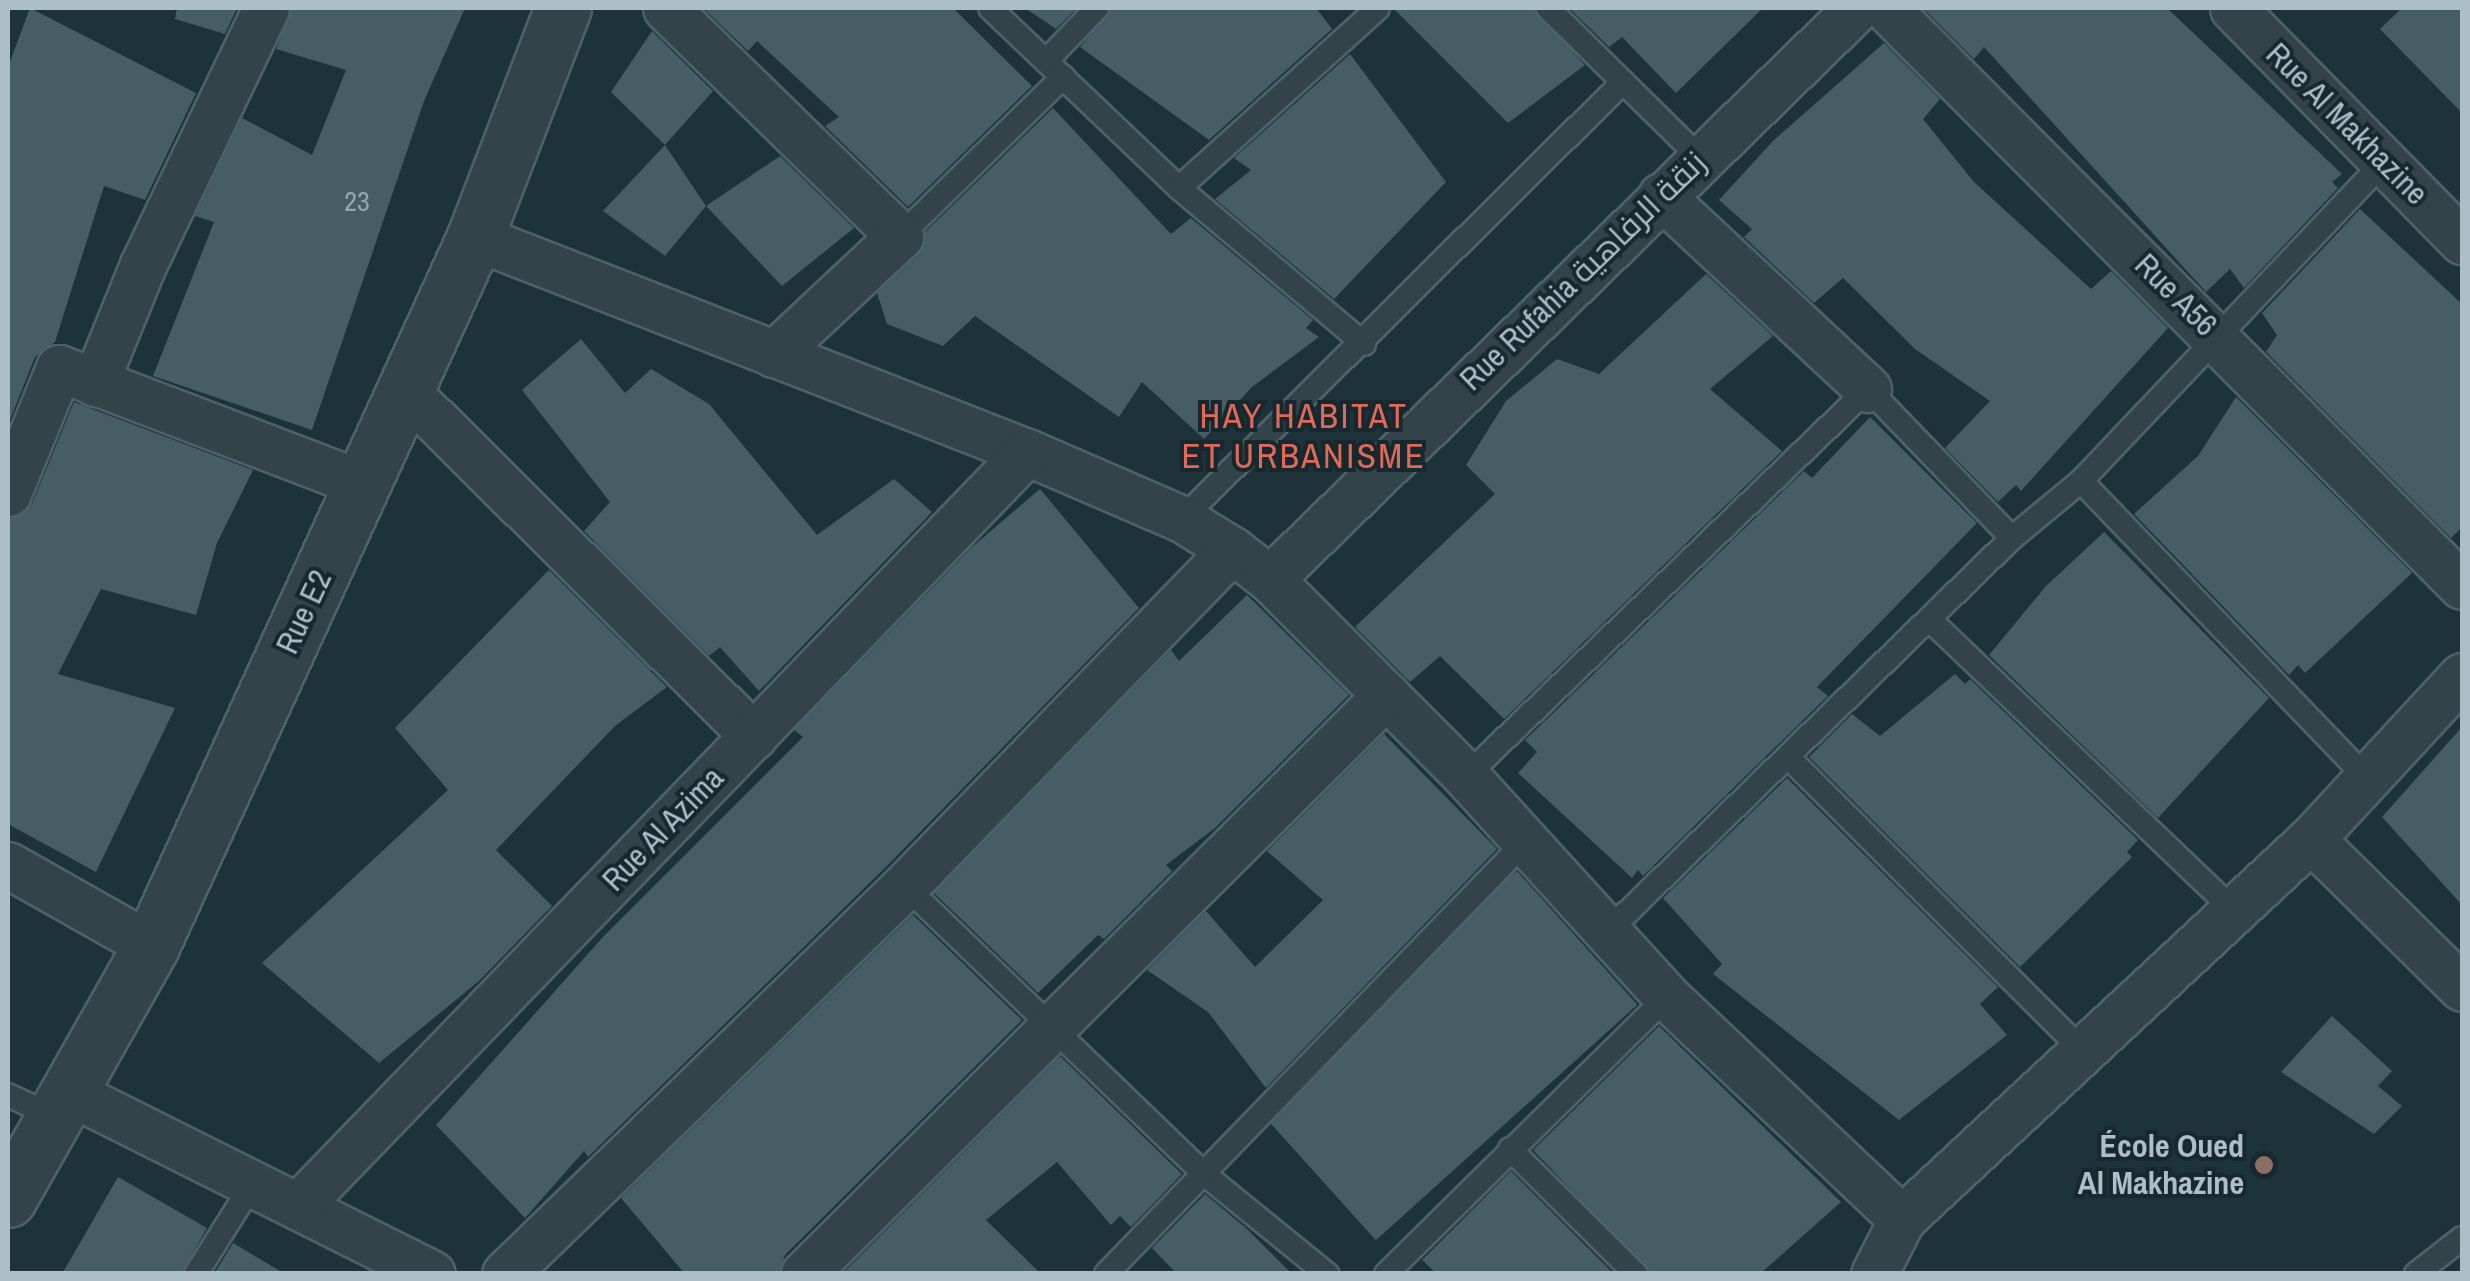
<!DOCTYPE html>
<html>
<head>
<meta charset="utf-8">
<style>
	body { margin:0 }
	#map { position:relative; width:2470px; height:1281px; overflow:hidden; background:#1e323a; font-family:"Archivo Narrow",Cairo,sans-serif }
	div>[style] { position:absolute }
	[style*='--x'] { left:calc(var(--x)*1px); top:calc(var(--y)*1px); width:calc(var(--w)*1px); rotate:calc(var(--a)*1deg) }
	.building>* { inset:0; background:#465d66; transform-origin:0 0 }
	.roads { filter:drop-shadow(2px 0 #4f6168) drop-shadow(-2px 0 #4f6168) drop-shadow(0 2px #4f6168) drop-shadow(0 -2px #4f6168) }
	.service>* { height:22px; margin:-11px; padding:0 11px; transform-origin:11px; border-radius:11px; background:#32434a }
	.minor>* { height:45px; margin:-22.5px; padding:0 22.5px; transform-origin:22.5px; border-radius:22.5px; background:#32434a }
	.tertiary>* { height:55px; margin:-27.5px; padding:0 27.5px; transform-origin:27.5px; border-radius:27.5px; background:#32434a }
	.dots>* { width:28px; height:28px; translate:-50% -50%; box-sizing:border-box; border:5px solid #17282e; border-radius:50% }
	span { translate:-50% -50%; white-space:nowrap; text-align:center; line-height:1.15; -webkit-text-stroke:8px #17282e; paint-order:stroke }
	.number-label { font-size:28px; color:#92a6af }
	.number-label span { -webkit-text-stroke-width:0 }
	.street-label { font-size:32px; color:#acbec7 }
	.poi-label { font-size:32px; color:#acbec7; font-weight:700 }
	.right { translate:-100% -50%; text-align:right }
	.neighbourhood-label { font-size:35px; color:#e06a59; letter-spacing:2.5px }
	.frame { position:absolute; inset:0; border:10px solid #acbec7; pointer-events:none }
</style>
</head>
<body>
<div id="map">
	<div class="building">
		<div style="clip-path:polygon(30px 8px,196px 93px,145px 200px,104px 186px,55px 342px,35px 357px,8px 425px,8px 67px)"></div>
		<div style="clip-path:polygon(177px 8px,237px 8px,225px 34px,175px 19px)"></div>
		<div style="clip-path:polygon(292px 8px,465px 8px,424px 101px,312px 430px,153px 376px,214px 222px,195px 216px,242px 118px,312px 155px,346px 70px,276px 49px)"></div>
		<div style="clip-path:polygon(703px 8px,953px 8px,1032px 86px,908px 207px,825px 126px,839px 117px,757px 41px,748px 51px)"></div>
		<div style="clip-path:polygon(1025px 8px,1077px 8px,1056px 29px)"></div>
		<div style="clip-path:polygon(1112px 8px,1316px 8px,1332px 29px,1209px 140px,1080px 47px)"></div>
		<div style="clip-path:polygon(1393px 8px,1533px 8px,1585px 65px,1508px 123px)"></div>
		<div style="clip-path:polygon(1569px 8px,1763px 8px,1676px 93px,1622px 37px,1609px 47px)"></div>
		<div style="clip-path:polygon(1923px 8px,2167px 8px,2342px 174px,2332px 182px,2338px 188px,2244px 288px,2230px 269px,2206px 292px,1984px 47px,1974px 59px)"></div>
		<div style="clip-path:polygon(2402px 8px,2462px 8px,2462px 113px,2380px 29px)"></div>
		<div style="clip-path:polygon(652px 31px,713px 91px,665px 145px,611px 92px)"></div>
		<div style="clip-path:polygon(1884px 43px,1940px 99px,1923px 119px,1974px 182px,2091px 289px,2111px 271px,2168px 328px,2021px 491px,2016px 485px,1998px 502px,1945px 448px,1990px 401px,1915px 349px,1843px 278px,1814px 303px,1744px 237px,1752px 229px,1719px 200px,1773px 141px)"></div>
		<div style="clip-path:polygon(1350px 54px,1446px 182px,1334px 299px,1215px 199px,1251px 170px,1234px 158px)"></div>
		<div style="clip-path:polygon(1053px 108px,1171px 234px,1191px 218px,1313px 320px,1306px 328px,1319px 337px,1252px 387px,1204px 439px,1142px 382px,1119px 417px,975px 316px,943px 346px,887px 324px,877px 293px,919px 254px,925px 232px)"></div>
		<div style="clip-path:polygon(665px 145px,706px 206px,665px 256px,603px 211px)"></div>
		<div style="clip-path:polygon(780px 156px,854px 228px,782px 286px,706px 206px)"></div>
		<div style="clip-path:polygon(2360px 209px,2462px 304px,2462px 527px,2451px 538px,2266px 352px,2277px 335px,2262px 313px)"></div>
		<div style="clip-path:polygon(1706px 274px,1773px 336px,1710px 389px,1782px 451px,1504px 719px,1440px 656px,1410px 682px,1355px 627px,1495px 494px,1466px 465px,1506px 401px,1557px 359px,1599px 374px)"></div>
		<div style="clip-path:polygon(581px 339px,625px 393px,651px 369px,709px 404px,817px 535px,894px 479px,932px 512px,759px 691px,720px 647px,709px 656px,584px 531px,610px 502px,522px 390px)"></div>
		<div style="clip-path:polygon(2236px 397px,2412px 573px,2305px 673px,2298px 665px,2289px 675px,2134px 514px,2198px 456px)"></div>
		<div style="clip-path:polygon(74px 402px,253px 470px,217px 543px,196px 615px,101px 589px,58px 674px,175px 708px,96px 872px,8px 824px,8px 519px,32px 504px)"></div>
		<div style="clip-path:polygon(1870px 417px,1977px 523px,1817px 687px,1828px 696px,1643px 876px,1638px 870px,1632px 878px,1518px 773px,1537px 752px,1525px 740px,1804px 471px,1812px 478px)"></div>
		<div style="clip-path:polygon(1040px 489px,1139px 608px,886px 867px,588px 1157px,584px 1151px,525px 1218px,436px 1125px,603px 937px,803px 737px,794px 730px,972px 547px)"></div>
		<div style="clip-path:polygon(2104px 532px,2269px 698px,2158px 818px,1989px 655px,2046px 586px)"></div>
		<div style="clip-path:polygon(549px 570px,667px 687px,615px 726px,496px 850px,552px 906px,479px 981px,379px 1063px,262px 963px,448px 790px,395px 728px)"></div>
		<div style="clip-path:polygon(1247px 595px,1349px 695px,1215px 828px,1166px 865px,1172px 871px,1104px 939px,1098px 935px,1038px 993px,934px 893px,1171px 650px,1179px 661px)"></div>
		<div style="clip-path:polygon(1955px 674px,1965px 684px,1970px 679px,2138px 840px,2127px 852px,2132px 857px,2020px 967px,1809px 757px,1852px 714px,1880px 736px)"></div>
		<div style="clip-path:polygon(2462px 727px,2462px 905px,2382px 817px)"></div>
		<div style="clip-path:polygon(1384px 734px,1497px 849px,1266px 1088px,1208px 1012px,1147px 970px,1206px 911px,1255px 967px,1323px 900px,1267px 851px)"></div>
		<div style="clip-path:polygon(1787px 778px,1998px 987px,1980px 1004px,2007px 1035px,1899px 1120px,1713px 974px,1722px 964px,1663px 898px)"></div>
		<div style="left:1517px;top:871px;width:180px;height:352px;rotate:48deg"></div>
		<div style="clip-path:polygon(913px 915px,1022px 1020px,785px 1255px,779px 1274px,685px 1274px,621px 1198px)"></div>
		<div style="clip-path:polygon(2332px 1016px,2392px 1071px,2378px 1086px,2402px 1106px,2374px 1134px,2281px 1072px)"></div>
		<div style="clip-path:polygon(1659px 1026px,1841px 1202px,1760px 1274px,1651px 1274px,1533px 1150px)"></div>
		<div style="clip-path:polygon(1060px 1056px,1182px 1174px,1131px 1227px,1120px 1216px,1111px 1225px,1057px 1162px,986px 1220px,1041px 1274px,842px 1274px)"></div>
		<div style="clip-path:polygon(1511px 1171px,1614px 1274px,1437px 1274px,1422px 1260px)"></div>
		<div style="clip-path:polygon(118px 1177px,207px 1228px,181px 1274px,62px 1274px)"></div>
		<div style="clip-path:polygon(1205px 1194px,1246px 1228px,1292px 1274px,1177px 1274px,1152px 1248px)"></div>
		<div style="clip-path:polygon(233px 1243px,285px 1274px,214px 1274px)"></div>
	</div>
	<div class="roads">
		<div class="service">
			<div style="--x:990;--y:8;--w:261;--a:43.6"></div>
			<div style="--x:1179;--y:188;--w:242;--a:40.1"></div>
			<div style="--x:1548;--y:8;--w:214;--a:44.6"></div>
			<div style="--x:1046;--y:61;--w:74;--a:-46.1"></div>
			<div style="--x:1179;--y:188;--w:268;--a:-42.1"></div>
			<div style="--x:900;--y:236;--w:228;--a:-44.3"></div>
			<div style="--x:2081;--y:481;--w:415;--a:46.1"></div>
			<div style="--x:1182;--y:519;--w:621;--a:-44.74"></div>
			<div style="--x:1930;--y:620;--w:418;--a:43.7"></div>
			<div style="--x:1790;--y:759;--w:415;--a:44.9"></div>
			<div style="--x:1466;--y:776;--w:558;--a:-43.91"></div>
			<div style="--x:1868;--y:389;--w:207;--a:46"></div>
			<div style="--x:905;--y:886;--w:415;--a:43.9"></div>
			<div style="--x:1204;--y:1174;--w:159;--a:39.1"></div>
			<div style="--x:1607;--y:932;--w:565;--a:-44.21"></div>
			<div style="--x:2012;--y:538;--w:89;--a:-39.6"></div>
			<div style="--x:2081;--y:481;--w:440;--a:-46.5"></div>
			<div style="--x:8;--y:1095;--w:47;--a:24.9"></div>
			<div style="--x:1510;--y:1149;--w:177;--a:44.8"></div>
			<div style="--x:196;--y:1274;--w:107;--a:-57.9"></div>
			<div style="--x:1106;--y:1274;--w:602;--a:-45.88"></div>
			<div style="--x:1386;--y:1274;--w:395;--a:-44.6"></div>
			<div style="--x:2416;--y:1274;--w:58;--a:-38"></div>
		</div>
		<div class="minor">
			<div style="--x:666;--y:8;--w:327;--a:44.3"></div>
			<div style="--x:900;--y:236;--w:173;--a:136.9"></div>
			<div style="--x:1886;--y:8;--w:816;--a:45.1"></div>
			<div style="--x:2233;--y:8;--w:327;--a:45.5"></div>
			<div style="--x:1661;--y:196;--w:283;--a:43"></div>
			<div style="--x:475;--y:237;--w:592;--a:21.28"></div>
			<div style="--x:1027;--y:452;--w:169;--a:23.4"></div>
			<div style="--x:1182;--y:519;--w:59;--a:31.8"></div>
			<div style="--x:1232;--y:550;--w:48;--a:37.3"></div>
			<div style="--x:1270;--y:579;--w:278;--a:45.1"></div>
			<div style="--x:1466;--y:776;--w:299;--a:47.7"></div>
			<div style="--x:1667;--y:997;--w:323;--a:43.4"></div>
			<div style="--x:95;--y:383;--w:127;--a:-67.9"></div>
			<div style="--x:143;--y:265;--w:285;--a:-64.4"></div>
			<div style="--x:405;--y:390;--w:491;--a:44.8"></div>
			<div style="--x:8;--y:493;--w:135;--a:-67.8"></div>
			<div style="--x:59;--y:368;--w:324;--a:20.9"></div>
			<div style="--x:1270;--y:579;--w:819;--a:-44.21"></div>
			<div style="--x:2311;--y:839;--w:212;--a:44.6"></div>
			<div style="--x:8;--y:865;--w:164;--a:29.5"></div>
			<div style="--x:67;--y:1091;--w:408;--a:26.6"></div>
			<div style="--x:299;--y:1205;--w:1047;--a:-45.97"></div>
			<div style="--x:505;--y:1274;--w:557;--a:-44.13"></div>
			<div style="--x:905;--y:886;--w:469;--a:-45.8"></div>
			<div style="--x:804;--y:1274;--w:821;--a:-44.85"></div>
			<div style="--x:1874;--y:1274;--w:62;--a:-63"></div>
			<div style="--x:1902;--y:1219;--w:558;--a:-42.9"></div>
			<div style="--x:2311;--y:839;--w:222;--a:-47.2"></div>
		</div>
		<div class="tertiary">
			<div style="--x:8;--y:1199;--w:291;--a:-60.5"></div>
			<div style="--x:151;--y:946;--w:780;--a:-65.44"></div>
			<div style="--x:475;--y:237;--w:245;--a:-69"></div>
		</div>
	</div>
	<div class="dots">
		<div style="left:2264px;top:1165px;background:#8d6e63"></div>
	</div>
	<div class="number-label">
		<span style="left:357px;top:201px">23</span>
	</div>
	<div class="street-label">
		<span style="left:2347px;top:124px;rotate:45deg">Rue Al Makhazine</span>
		<span style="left:1583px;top:271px;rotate:-44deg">Rue Rufahia زنقة الرفاهية</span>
		<span style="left:2176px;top:295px;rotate:45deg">Rue A56</span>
		<span style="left:304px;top:612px;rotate:-65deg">Rue E2</span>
		<span style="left:663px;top:829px;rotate:-46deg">Rue Al Azima</span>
	</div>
	<div class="poi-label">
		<span class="right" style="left:2244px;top:1165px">École Oued<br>Al Makhazine</span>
	</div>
	<div class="neighbourhood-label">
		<span style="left:1304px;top:436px">HAY HABITAT<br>ET URBANISME</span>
	</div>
	<div class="frame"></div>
</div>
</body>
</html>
